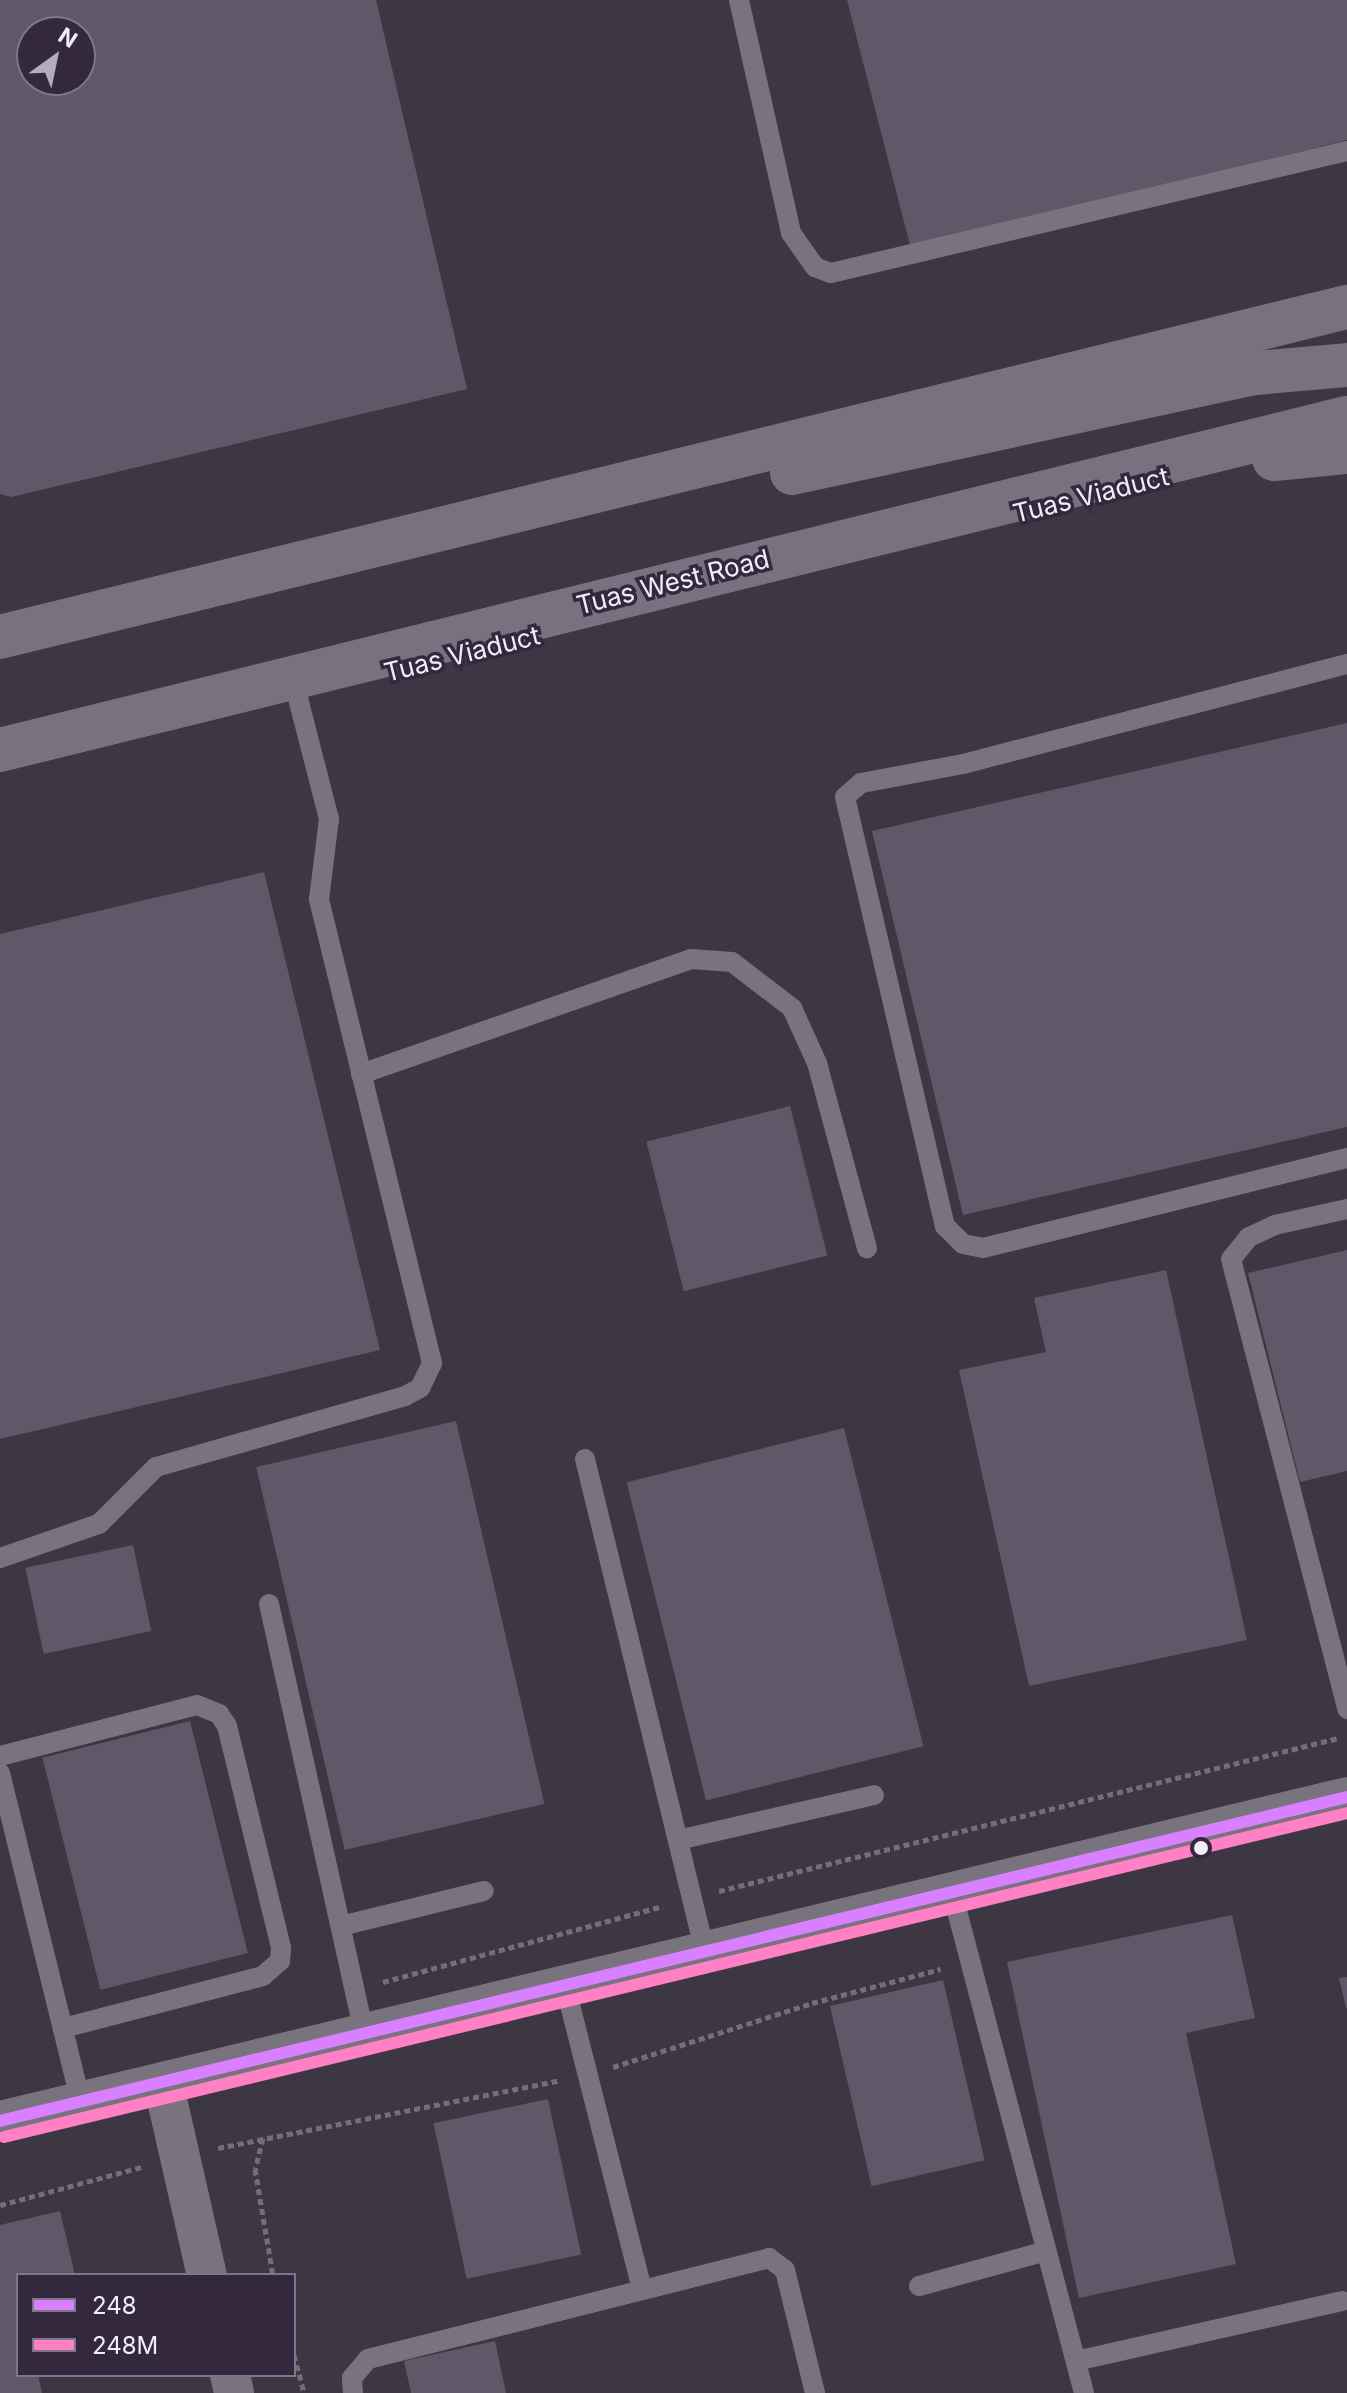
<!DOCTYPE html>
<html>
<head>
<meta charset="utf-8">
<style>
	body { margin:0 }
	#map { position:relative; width:1347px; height:2393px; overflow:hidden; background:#3d3744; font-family:Inter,sans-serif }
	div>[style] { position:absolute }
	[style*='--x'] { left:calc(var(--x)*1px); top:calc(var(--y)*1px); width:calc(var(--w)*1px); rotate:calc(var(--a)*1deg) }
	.building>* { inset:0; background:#605769; transform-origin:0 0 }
	.path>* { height:5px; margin-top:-2.5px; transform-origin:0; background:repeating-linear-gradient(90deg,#736e77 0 6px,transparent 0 10px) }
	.service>* { height:20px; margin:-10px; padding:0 10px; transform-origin:10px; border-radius:10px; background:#78737d }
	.minor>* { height:40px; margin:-20px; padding:0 20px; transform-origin:20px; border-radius:20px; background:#78737d }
	.primary>* { height:44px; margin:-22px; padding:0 22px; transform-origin:22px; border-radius:22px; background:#787180 }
	.bus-1>* { height:12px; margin:-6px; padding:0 6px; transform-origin:6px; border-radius:6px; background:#d880ff }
	.bus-2>* { height:12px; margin:-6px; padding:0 6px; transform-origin:6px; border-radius:6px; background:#ff80c5 }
	.dots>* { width:22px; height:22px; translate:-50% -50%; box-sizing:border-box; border:4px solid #33283e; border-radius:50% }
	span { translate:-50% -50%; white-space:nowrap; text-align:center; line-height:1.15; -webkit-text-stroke:7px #33283e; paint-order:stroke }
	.street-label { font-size:26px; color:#f2ebfa }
	.legend { position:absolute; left:16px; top:2273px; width:280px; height:104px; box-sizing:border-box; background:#33283e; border:2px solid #7f7689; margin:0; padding:10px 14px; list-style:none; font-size:24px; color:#f2ebfa }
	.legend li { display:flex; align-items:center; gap:16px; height:40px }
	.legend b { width:40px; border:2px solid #7f7689 }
	.north { position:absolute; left:16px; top:16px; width:80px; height:80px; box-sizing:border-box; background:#33283e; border:2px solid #7f7689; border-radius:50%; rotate:33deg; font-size:22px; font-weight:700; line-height:32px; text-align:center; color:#f2ebfa }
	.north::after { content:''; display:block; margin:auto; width:28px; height:36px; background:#b3acba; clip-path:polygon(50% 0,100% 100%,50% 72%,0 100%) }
</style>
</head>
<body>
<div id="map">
	<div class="building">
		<div style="clip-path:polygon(evenodd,0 0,376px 0,467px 389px,11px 497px,0 494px,0 0,32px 32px,80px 32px,80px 80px,32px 80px,32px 32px)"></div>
		<div style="clip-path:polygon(847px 0,1347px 0,1347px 140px,911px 249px)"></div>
		<div style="clip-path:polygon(1347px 723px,1347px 1127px,963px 1215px,872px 831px)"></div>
		<div style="clip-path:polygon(264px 872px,380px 1350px,0 1439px,0 934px)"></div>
		<div style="left:790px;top:1106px;width:154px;height:148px;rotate:76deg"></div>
		<div style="clip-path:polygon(1347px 1250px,1347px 1471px,1300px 1482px,1248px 1273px)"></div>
		<div style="clip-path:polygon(1166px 1270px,1247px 1640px,1029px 1686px,959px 1370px,1046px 1352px,1034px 1298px)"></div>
		<div style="left:456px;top:1421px;width:393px;height:205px;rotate:77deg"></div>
		<div style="left:844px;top:1428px;width:328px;height:224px;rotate:76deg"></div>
		<div style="left:133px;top:1545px;width:88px;height:110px;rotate:78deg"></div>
		<div style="left:190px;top:1721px;width:239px;height:152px;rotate:76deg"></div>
		<div style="clip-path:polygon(1232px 1915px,1255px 2018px,1186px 2033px,1236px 2264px,1079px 2298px,1007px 1962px)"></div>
		<div style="clip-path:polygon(1347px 1977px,1347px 2008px,1346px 2008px,1339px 1978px)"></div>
		<div style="left:943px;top:1980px;width:185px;height:116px;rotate:77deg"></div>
		<div style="left:548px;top:2099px;width:159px;height:117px;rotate:78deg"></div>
		<div style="clip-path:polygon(60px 2211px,75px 2275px,18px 2275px,18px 2375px,38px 2375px,42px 2393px,0 2393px,0 2225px)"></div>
		<div style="clip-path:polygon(495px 2341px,506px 2393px,411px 2393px,404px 2361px)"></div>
	</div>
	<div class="path">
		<div style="--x:719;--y:1891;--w:638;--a:-13.88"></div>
		<div style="--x:383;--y:1982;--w:290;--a:-15.2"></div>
		<div style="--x:613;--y:2067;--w:209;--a:-17.8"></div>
		<div style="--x:812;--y:2003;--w:133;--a:-14.8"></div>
		<div style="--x:263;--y:2138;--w:32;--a:104"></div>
		<div style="--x:255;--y:2169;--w:108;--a:80.4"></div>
		<div style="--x:218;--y:2148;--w:350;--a:-11.2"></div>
		<div style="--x:0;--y:2205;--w:147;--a:-15"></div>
		<div style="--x:294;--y:2355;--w:39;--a:75"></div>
	</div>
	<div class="service">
		<div style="--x:739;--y:0;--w:239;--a:77.4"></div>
		<div style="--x:791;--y:233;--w:42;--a:54.8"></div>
		<div style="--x:815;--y:267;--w:17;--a:21"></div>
		<div style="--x:831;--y:273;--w:530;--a:-13.3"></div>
		<div style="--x:1347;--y:664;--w:397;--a:165.4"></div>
		<div style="--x:963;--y:764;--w:104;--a:169.4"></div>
		<div style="--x:861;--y:783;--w:21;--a:139"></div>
		<div style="--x:845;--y:797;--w:441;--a:76.9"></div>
		<div style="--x:945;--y:1226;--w:25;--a:45"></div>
		<div style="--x:963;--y:1244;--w:20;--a:11"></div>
		<div style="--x:983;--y:1248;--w:375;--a:-13.9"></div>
		<div style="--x:361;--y:1074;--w:349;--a:-19.2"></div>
		<div style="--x:691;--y:959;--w:41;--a:4.2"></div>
		<div style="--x:732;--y:962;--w:76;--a:37.5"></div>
		<div style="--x:792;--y:1008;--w:60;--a:65.6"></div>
		<div style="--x:817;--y:1063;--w:192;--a:74.9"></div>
		<div style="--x:1347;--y:1209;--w:74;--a:167.5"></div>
		<div style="--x:1275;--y:1225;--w:29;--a:155"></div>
		<div style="--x:1249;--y:1237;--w:28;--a:129"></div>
		<div style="--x:1231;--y:1259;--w:465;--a:75.5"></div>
		<div style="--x:585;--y:1459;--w:507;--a:76.32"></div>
		<div style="--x:0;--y:1558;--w:105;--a:-19"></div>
		<div style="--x:99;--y:1524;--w:81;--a:-45"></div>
		<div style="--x:156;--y:1467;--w:259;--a:-15.9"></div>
		<div style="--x:405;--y:1396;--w:17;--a:-28"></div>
		<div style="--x:420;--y:1388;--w:28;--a:-64"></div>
		<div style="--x:432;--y:1363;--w:478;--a:-103.7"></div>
		<div style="--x:319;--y:899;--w:81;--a:-82.9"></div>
		<div style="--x:329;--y:819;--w:149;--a:-104.4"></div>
		<div style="--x:269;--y:1604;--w:439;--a:77.5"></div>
		<div style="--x:0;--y:1756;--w:203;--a:-14.5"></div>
		<div style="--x:197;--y:1705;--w:24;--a:22"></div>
		<div style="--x:219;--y:1714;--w:14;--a:56"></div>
		<div style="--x:227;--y:1726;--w:228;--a:76.3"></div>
		<div style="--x:281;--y:1948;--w:13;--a:94"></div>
		<div style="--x:280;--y:1961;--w:23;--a:139"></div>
		<div style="--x:263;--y:1976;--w:207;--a:165.4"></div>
		<div style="--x:0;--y:1773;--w:339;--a:76.2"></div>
		<div style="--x:678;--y:1840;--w:201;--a:-12.9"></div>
		<div style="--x:952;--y:1892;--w:518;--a:75.24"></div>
		<div style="--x:341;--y:1926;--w:147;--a:-13.8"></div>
		<div style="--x:565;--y:1985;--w:314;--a:75.8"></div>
		<div style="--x:919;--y:2286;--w:129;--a:-15.3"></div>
		<div style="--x:1076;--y:2361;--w:273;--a:-12.7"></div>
		<div style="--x:353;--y:2393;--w:15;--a:-94"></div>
		<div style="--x:352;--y:2378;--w:25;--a:-50"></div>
		<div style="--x:368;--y:2359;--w:414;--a:-14.1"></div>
		<div style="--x:769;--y:2258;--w:20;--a:37"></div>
		<div style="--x:785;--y:2270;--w:127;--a:76.3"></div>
	</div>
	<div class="minor">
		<div style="--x:163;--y:2082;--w:198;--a:77.2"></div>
		<div style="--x:0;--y:2121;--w:1385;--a:-13.52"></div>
		<div style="--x:230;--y:2375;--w:18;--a:77"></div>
	</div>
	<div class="primary">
		<div style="--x:1274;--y:459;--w:73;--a:-5.5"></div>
		<div style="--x:792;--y:473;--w:475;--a:-12.2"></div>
		<div style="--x:1256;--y:373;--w:91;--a:-5"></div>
		<div style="--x:0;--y:637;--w:1387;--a:-13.77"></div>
		<div style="--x:0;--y:750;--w:1387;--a:-13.85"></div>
	</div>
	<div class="bus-1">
		<div style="--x:0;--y:2121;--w:1385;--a:-13.52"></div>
	</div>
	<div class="bus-2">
		<div style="--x:4;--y:2137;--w:1382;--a:-13.56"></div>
	</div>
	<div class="dots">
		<div style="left:1201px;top:1848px;background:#f2ebfa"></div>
	</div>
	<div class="street-label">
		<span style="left:1091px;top:495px;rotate:-14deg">Tuas Viaduct</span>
		<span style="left:673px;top:582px;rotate:-14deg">Tuas West Road</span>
		<span style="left:462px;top:654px;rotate:-14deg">Tuas Viaduct</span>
	</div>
	<ul class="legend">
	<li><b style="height:10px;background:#d880ff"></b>248</li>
	<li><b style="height:10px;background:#ff80c5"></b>248M</li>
	</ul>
	<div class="north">N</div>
</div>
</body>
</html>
